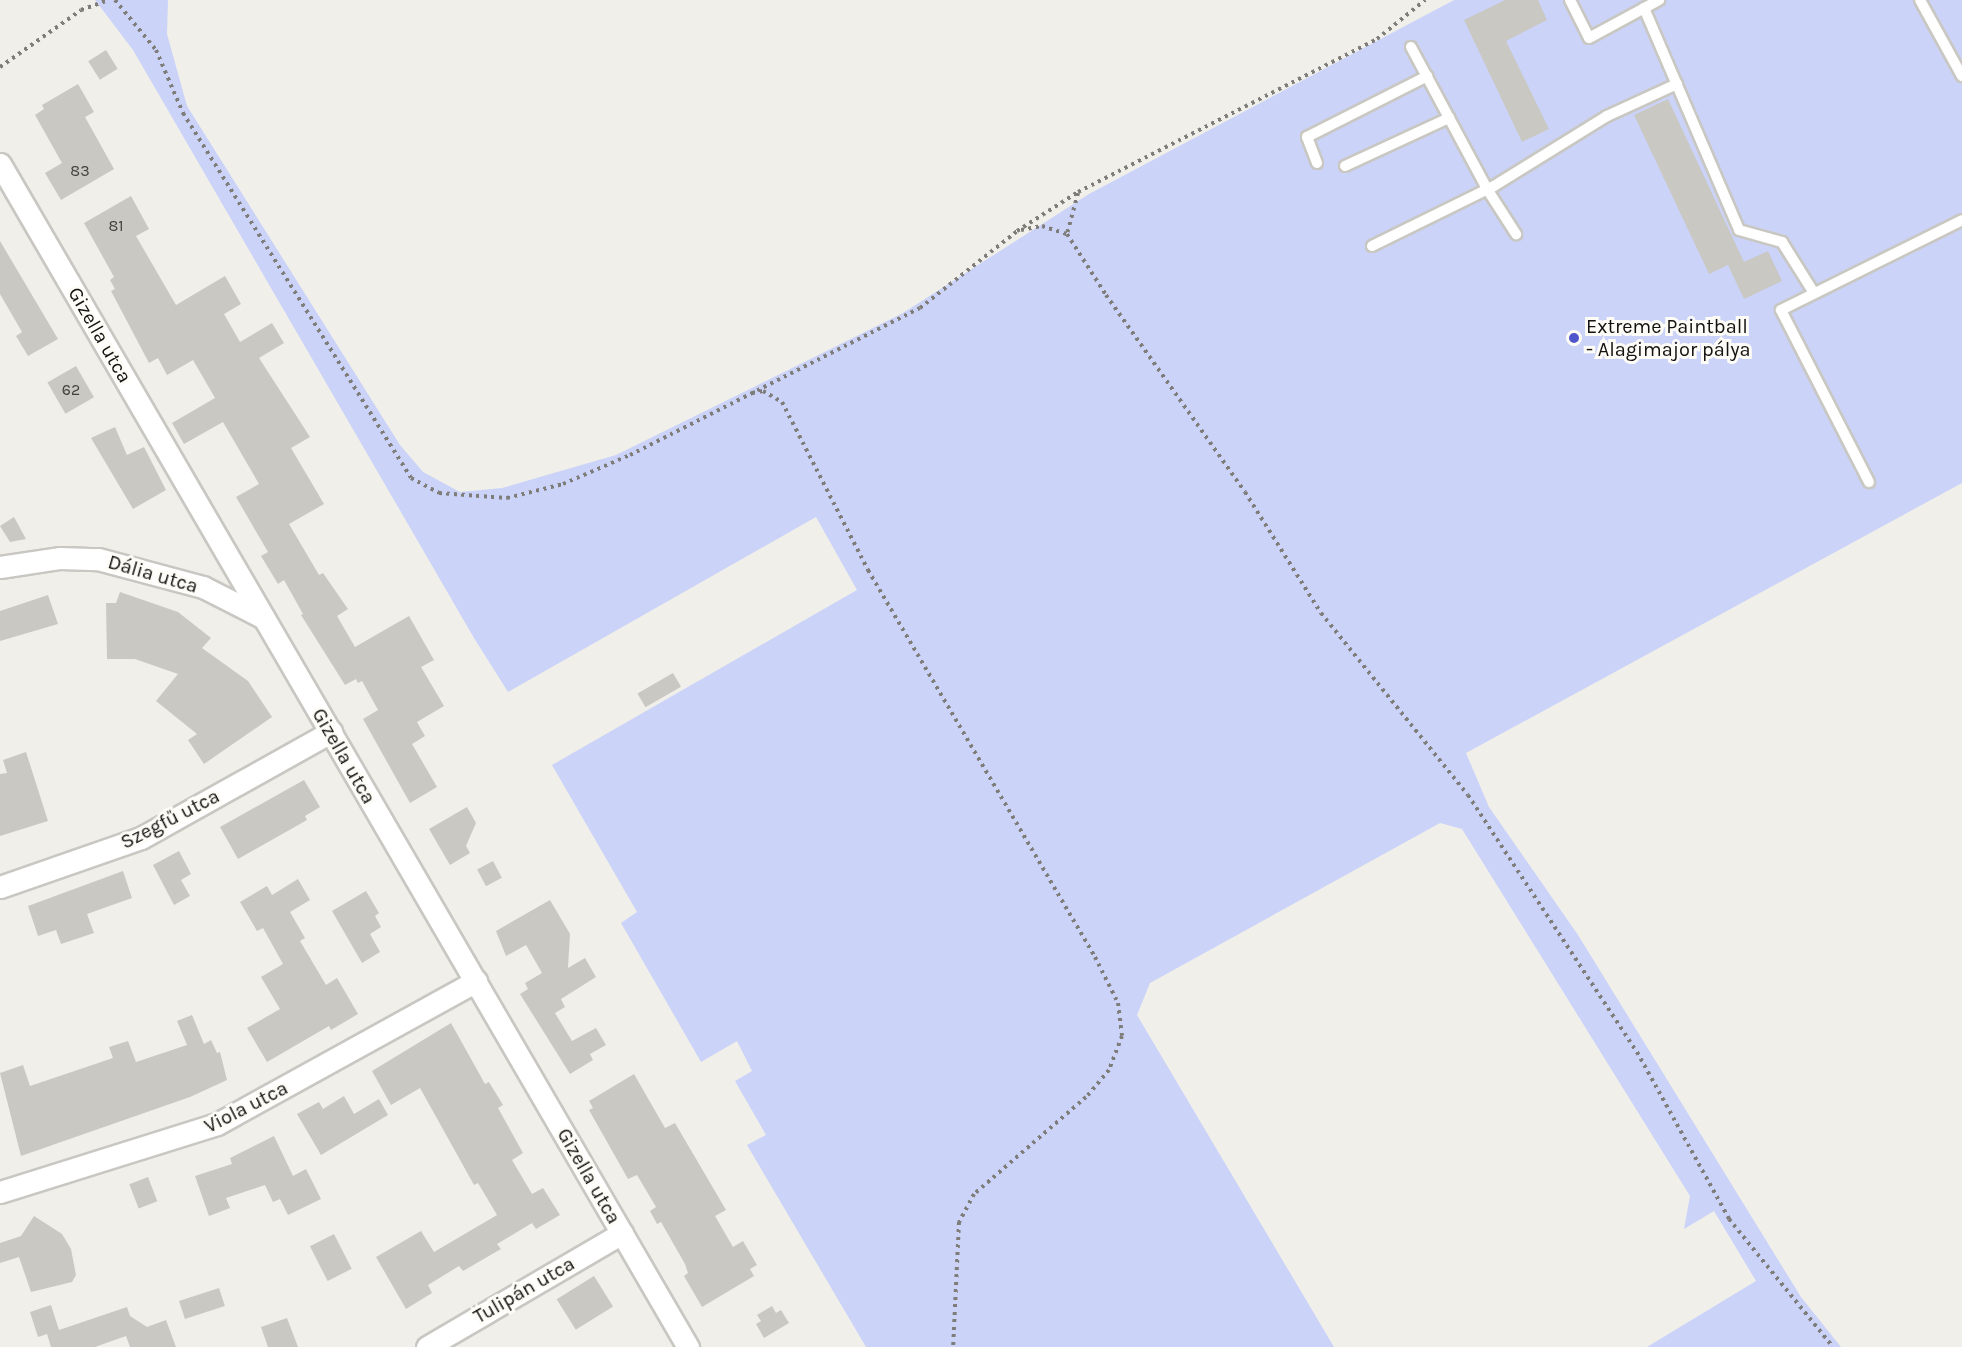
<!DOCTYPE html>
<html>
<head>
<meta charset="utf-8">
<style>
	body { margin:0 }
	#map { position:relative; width:1962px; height:1347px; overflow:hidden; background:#f0efe9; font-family:Karla,sans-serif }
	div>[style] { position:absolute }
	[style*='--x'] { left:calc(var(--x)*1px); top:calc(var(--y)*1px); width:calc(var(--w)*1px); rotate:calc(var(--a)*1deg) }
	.green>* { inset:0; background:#cbd3f9 }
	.building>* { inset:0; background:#cac8c3; transform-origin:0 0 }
	.path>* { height:4px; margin-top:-2px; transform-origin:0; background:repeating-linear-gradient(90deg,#7e7d79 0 3px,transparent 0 7.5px) }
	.roads { filter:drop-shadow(2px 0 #c9c7c2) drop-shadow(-2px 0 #c9c7c2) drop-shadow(0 2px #c9c7c2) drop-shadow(0 -2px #c9c7c2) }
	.service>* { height:10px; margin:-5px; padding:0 5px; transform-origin:5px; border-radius:5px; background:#fff }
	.minor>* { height:21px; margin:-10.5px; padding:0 10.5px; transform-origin:10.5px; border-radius:10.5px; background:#fff }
	.dots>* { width:16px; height:16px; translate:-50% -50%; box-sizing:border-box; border:3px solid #fefcf6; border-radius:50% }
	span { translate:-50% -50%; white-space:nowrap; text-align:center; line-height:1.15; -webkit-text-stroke:6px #fefcf6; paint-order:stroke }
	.number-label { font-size:16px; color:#41403d }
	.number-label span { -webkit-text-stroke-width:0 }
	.poi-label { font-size:20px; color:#131210 }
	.left { translate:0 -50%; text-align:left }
	.street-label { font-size:20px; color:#131210 }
</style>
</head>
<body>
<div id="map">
	<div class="green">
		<div style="clip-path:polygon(95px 0,168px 0,167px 34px,187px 106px,400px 445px,423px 472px,460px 492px,502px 488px,616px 455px,782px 373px,903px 313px,1089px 194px,1454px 0,1962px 0,1962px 483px,1466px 753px,1489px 807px,1578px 935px,1801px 1297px,1841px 1347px,1647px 1347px,1756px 1281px,1714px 1211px,1684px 1229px,1690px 1196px,1462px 829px,1440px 823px,1150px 983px,1137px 1015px,1334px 1347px,866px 1347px,747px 1145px,766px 1135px,735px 1081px,752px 1071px,737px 1041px,701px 1062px,621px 923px,637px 912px,552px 765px,857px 590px,816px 517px,508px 692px,474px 638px,133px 50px)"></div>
	</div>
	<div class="building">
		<div style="clip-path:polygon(1505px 0,1538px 0,1547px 20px,1506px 41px,1549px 129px,1522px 142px,1464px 20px)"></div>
		<div style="left:106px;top:50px;width:22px;height:21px;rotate:58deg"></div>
		<div style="clip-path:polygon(78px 84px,94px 112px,85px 117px,114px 169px,61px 200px,45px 173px,62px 163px,35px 115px,44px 109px,42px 105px)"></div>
		<div style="clip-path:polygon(1668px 99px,1744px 262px,1768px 251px,1782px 281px,1744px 299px,1728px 265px,1709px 274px,1634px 115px)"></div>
		<div style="clip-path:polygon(131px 196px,149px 229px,136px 236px,176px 305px,225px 276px,241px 304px,224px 314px,240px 342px,272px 323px,284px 343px,259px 358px,310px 437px,291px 448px,324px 504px,289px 524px,319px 575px,323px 573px,348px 609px,337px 616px,355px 647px,409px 616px,434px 660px,421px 667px,444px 706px,417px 722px,425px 736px,412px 744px,437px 787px,410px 803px,363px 719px,378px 710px,362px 681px,358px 683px,356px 679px,345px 685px,301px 615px,303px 614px,284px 580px,278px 584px,261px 556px,268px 552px,236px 497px,259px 484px,223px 422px,184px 444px,172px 423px,215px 398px,193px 360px,167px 375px,158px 358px,149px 363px,111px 291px,115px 289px,110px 280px,114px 277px,84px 223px)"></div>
		<div style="clip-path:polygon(0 241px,58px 339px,28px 356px,16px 336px,22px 332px,0 294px)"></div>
		<div style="left:76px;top:366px;width:36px;height:33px;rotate:60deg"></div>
		<div style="clip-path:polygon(115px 427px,127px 455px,144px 447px,166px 490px,133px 509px,91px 438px)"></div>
		<div style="clip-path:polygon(14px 517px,26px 539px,10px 542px,0 526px)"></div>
		<div style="clip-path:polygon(120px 592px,178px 612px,211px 638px,202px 648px,248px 681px,272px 717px,204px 764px,188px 740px,197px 734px,156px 701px,178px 674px,135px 659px,107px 659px,106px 603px,116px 603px)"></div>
		<div style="clip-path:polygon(48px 595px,58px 624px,0 641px,0 611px)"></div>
		<div style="left:673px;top:673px;width:16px;height:41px;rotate:60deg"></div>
		<div style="clip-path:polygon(26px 752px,48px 821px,0 836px,0 774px,7px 773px,3px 760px)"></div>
		<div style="clip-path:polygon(304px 780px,320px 807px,305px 816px,307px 820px,238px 859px,220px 827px)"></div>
		<div style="clip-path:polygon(467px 807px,476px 823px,466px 846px,470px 853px,450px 865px,429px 829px)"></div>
		<div style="clip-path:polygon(179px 851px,191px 874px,181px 880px,190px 896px,174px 905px,153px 865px)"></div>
		<div style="left:493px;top:861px;width:19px;height:18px;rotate:62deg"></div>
		<div style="clip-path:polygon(123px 871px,132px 898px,87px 914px,94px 933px,61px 944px,56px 930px,38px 936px,28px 906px)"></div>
		<div style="clip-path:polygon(298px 879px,310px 900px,290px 912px,305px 938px,300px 941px,326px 985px,337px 978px,358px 1014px,331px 1030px,329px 1026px,267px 1062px,247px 1028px,280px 1009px,261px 977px,283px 964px,263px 928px,257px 931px,240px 902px,267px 886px,272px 895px)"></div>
		<div style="clip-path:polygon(366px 891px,379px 913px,375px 916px,381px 927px,370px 934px,380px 952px,362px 963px,332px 911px)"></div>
		<div style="clip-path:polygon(550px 900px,570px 934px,568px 968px,585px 958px,596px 977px,561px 999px,565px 1007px,555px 1013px,572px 1041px,596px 1028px,606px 1045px,590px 1054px,593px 1060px,570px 1074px,520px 994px,528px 989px,525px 983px,542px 973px,526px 945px,506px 956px,496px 931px)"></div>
		<div style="clip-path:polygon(192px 1015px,204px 1044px,211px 1040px,217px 1053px,220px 1052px,227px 1080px,190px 1097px,21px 1156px,0 1073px,23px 1065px,30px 1086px,113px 1058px,109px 1047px,128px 1041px,136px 1062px,187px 1045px,177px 1021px)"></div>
		<div style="clip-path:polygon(451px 1023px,485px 1084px,489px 1082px,503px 1105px,498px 1108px,523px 1153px,512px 1160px,532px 1194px,543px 1188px,560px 1215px,536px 1229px,532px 1223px,497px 1244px,501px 1249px,463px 1271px,459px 1266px,428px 1285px,432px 1293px,406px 1309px,376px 1257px,421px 1231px,434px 1252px,497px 1215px,478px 1183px,474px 1185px,420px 1088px,391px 1105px,372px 1071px)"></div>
		<div style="clip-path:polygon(634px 1074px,665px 1128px,675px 1123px,726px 1210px,715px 1216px,733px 1247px,743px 1241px,757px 1265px,750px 1269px,754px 1276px,702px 1307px,684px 1276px,688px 1273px,685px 1264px,661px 1222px,657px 1224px,650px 1211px,656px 1207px,637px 1175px,628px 1179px,589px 1110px,593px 1108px,589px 1101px)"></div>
		<div style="clip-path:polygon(344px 1096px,354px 1114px,379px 1099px,388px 1115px,321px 1155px,297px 1114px,319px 1102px,323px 1109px)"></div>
		<div style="clip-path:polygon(274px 1136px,293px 1176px,306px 1169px,321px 1199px,288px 1215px,280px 1199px,273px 1202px,265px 1185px,226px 1198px,230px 1208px,209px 1216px,195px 1176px,232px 1164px,230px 1158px)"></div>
		<div style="left:148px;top:1177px;width:26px;height:20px;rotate:69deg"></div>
		<div style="clip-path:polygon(34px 1216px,62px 1234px,71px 1249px,76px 1275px,72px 1282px,31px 1292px,19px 1257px,0 1263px,0 1243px,21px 1236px)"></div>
		<div style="left:334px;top:1234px;width:39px;height:27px;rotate:63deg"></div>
		<div style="left:594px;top:1276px;width:36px;height:44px;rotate:58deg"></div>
		<div style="left:219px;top:1288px;width:19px;height:42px;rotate:72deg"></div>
		<div style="clip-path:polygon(51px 1305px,59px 1330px,127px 1307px,130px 1316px,147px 1327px,166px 1320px,176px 1347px,130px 1347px,126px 1336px,95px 1347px,51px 1347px,47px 1334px,38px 1337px,30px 1312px)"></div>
		<div style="clip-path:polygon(772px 1306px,776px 1313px,781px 1310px,789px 1323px,764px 1338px,756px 1324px,761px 1321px,757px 1315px)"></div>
		<div style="clip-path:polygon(287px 1318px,298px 1347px,268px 1347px,261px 1327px)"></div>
	</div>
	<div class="path">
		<div style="--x:115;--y:0;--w:65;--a:50.6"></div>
		<div style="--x:156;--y:50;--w:69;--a:66.8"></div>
		<div style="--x:183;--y:113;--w:430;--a:58"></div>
		<div style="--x:411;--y:478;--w:32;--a:28"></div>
		<div style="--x:439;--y:493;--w:68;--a:4.2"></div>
		<div style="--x:507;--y:498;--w:58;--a:-14"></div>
		<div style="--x:563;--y:484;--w:73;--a:-23.4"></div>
		<div style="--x:630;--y:455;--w:325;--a:-26.9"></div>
		<div style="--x:920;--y:308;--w:124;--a:-38.4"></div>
		<div style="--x:1017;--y:231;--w:72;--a:-32.6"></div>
		<div style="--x:1078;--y:192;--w:336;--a:-27.1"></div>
		<div style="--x:1377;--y:39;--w:62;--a:-39.1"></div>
		<div style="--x:0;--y:67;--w:99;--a:-35.1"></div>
		<div style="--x:81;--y:10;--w:29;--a:-20"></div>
		<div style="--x:1078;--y:193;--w:42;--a:105"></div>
		<div style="--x:1067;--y:234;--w:72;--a:57.4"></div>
		<div style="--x:1106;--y:295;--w:241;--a:54.8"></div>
		<div style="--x:1245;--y:492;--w:143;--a:57.9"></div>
		<div style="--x:1321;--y:613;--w:234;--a:51.1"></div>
		<div style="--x:1468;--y:795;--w:308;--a:56.7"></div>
		<div style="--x:1637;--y:1052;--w:191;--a:61.1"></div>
		<div style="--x:1729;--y:1219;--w:165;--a:50.9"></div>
		<div style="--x:1021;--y:230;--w:21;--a:-11"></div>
		<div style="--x:1042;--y:226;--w:26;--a:18"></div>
		<div style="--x:752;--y:393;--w:11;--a:-10"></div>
		<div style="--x:763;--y:391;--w:22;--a:30"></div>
		<div style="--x:782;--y:402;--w:189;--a:62.9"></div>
		<div style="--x:868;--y:570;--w:449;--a:59.6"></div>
		<div style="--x:1095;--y:957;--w:51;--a:63.4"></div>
		<div style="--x:1118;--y:1003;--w:33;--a:83"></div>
		<div style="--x:1122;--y:1036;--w:36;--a:111"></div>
		<div style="--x:1109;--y:1070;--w:35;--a:130"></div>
		<div style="--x:1086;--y:1097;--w:148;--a:139.1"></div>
		<div style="--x:974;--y:1194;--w:32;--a:118"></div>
		<div style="--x:959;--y:1222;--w:125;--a:92.7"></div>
	</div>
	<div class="roads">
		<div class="service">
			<div style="--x:1570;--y:0;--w:42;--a:63.4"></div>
			<div style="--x:1589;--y:38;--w:80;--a:-28.5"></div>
			<div style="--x:1920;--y:0;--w:87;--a:61.1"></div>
			<div style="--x:1644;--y:8;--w:241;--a:66.8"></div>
			<div style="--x:1739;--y:230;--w:45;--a:15.6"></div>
			<div style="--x:1782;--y:242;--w:60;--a:57.9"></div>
			<div style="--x:1411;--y:47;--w:161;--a:61.8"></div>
			<div style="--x:1487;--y:189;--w:54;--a:57.2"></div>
			<div style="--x:1317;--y:163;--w:28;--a:-111"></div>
			<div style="--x:1307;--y:137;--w:135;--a:-26.9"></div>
			<div style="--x:1345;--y:166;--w:115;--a:-24.8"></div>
			<div style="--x:1372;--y:246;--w:136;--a:-26.2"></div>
			<div style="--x:1494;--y:186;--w:133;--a:-31.8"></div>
			<div style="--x:1607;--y:116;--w:77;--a:-24.6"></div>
			<div style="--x:1869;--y:482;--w:193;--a:-117.1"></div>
			<div style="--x:1781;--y:310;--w:202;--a:-26.4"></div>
		</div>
		<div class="minor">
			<div style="--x:0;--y:164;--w:1369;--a:59.82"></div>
			<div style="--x:0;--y:567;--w:61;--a:-8.5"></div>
			<div style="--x:60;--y:558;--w:38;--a:2"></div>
			<div style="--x:98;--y:559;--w:109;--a:14.9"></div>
			<div style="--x:203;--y:587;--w:68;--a:26.9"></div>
			<div style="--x:0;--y:887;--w:149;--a:-19.2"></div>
			<div style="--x:141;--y:838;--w:218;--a:-29.2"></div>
			<div style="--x:0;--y:1192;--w:227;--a:-17.4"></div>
			<div style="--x:217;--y:1124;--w:296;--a:-28.9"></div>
			<div style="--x:427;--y:1347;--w:226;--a:-30.3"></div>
		</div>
	</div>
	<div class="dots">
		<div style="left:1574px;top:338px;background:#4f55cb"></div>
	</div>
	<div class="number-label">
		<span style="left:80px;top:171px">83</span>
		<span style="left:116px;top:226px">81</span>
		<span style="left:71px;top:390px">62</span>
	</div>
	<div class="poi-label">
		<span class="left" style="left:1586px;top:338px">Extreme Paintball<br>- Alagimajor pálya</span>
	</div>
	<div class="street-label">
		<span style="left:100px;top:335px;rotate:60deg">Gizella utca</span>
		<span style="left:153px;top:574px;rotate:16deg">Dália utca</span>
		<span style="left:344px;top:756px;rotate:60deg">Gizella utca</span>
		<span style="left:170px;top:819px;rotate:-27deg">Szegfű utca</span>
		<span style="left:246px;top:1107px;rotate:-27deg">Viola utca</span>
		<span style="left:589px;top:1176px;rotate:60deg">Gizella utca</span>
		<span style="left:524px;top:1290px;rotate:-30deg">Tulipán utca</span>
	</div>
</div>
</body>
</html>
